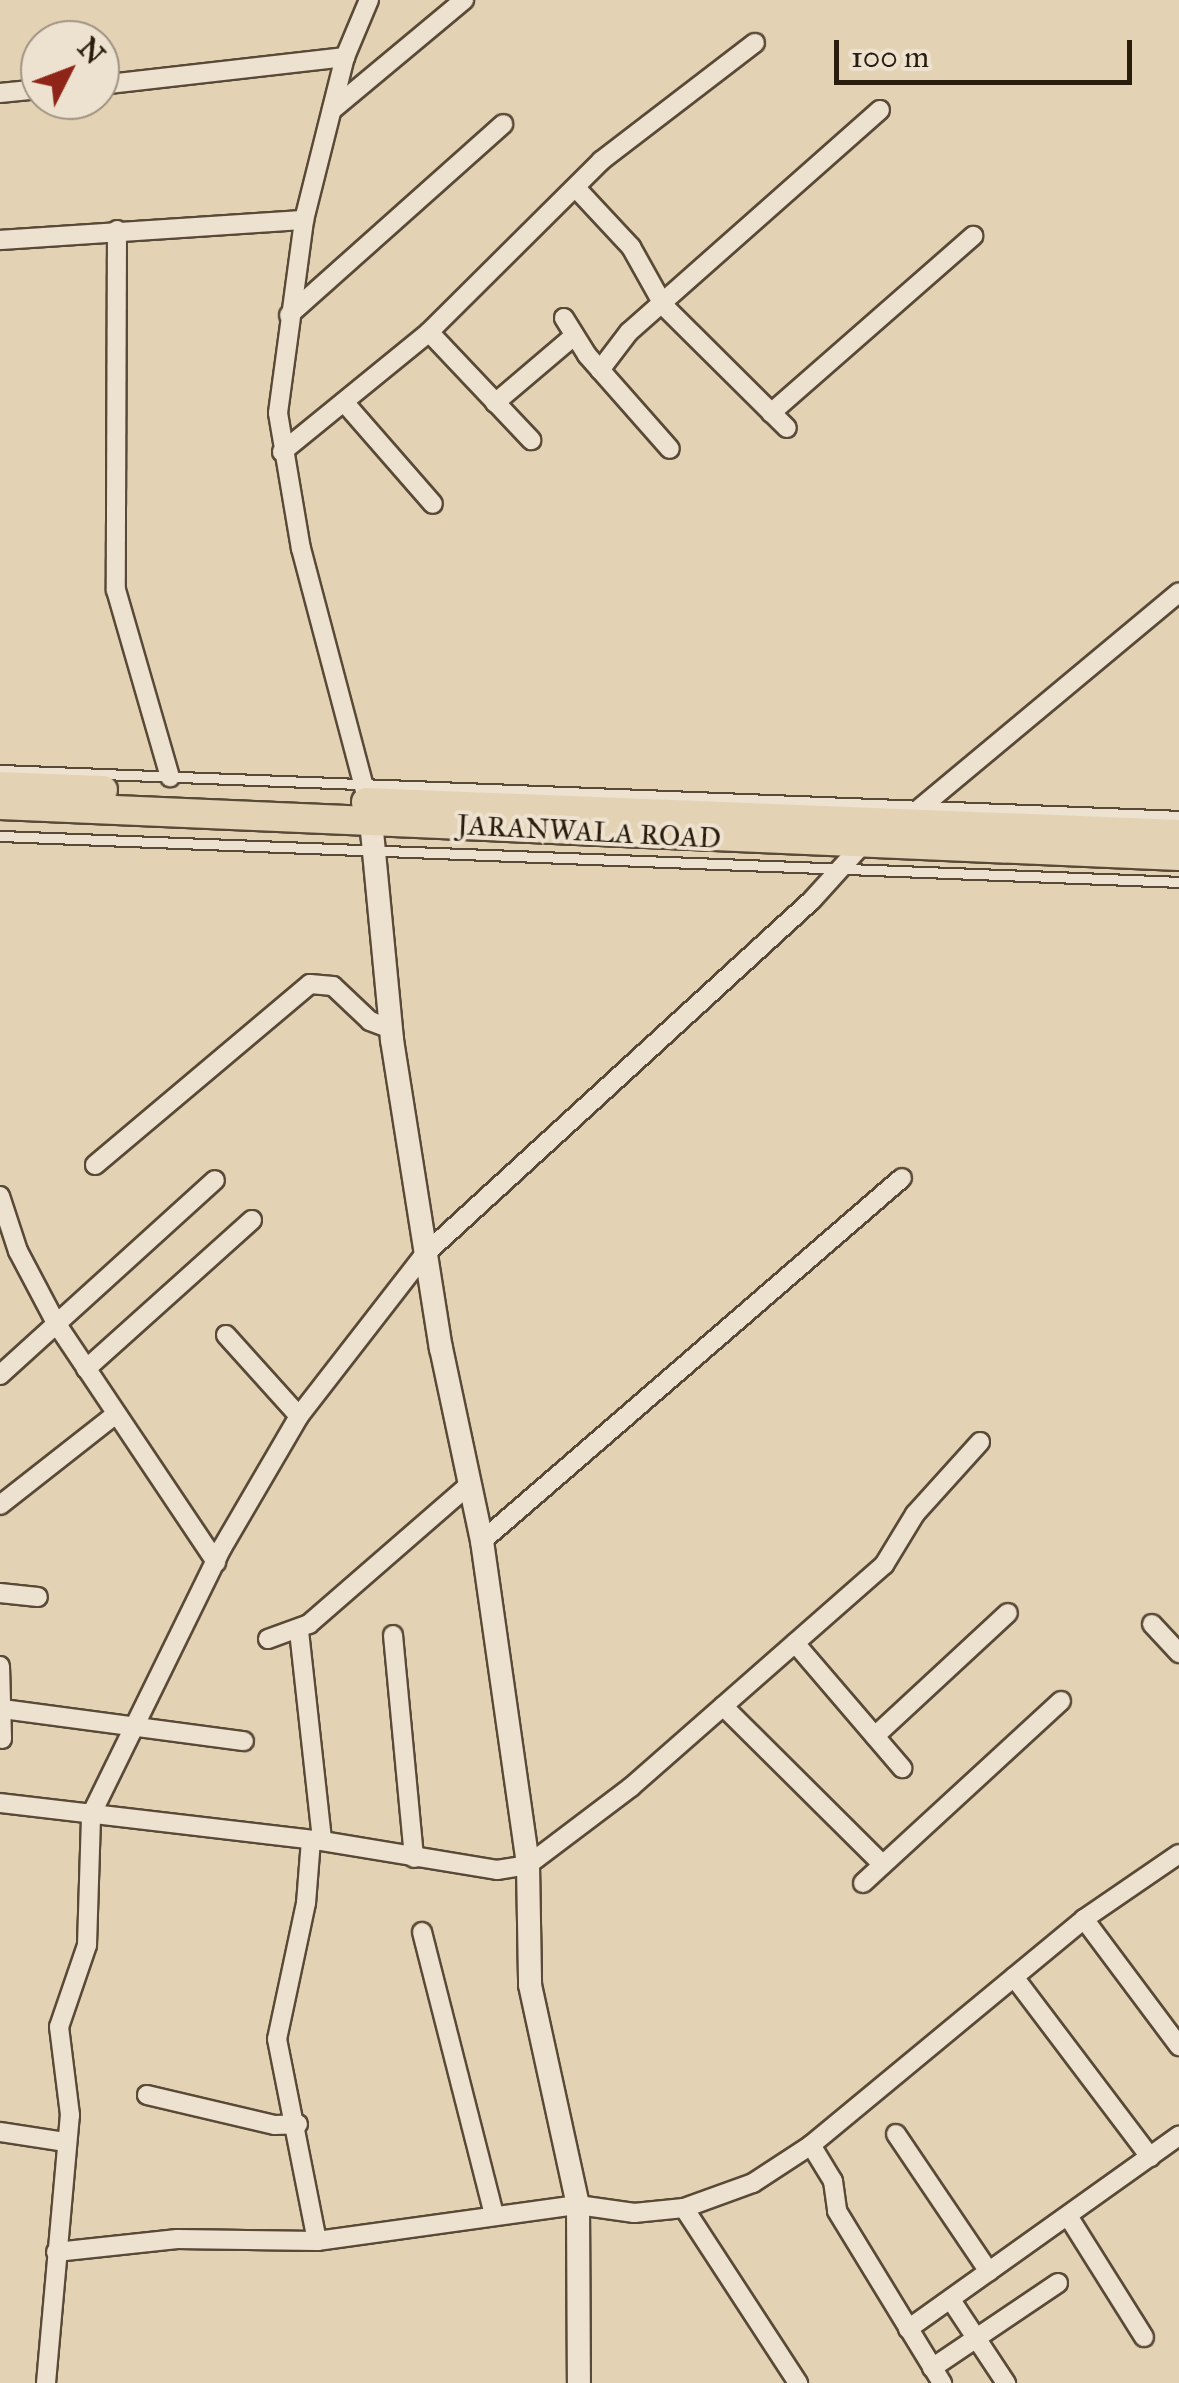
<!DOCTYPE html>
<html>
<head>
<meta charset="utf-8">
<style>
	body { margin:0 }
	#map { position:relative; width:1179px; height:2383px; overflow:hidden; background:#e4d2b5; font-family:"IM FELL Great Primer",serif }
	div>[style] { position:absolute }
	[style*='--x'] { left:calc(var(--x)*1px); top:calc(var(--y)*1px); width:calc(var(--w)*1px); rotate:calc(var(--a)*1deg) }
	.roads { filter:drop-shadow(2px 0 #594a37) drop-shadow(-2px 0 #594a37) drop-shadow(0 2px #594a37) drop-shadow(0 -2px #594a37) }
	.service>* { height:9px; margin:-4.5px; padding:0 4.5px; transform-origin:4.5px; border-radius:4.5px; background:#ede2cf }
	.minor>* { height:18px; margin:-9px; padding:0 9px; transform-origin:9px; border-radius:9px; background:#ede2cf }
	.tertiary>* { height:22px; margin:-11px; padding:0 11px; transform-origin:11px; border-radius:11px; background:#ede2cf }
	.primary>* { height:28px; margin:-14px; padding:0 14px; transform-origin:14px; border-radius:14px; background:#e4d2b5 }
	span { translate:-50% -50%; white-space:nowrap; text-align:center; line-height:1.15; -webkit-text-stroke:8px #ede2cf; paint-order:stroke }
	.street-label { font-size:28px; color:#2b1d0d }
	.north { position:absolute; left:20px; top:20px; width:100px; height:100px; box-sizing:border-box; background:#ede2cf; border:2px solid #9f9381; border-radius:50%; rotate:48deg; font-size:28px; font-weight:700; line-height:40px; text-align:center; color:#2b1d0d }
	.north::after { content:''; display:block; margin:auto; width:35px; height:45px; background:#8f2418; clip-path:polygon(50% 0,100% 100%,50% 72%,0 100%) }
	.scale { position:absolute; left:834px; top:40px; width:298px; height:45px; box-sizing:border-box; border:5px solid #2b1d0d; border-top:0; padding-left:12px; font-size:30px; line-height:35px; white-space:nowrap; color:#2b1d0d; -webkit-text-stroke:8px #ede2cf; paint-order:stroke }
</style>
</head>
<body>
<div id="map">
	<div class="roads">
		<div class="service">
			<div style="--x:0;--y:770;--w:1180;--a:2.23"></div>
			<div style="--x:0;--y:836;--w:1180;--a:2.23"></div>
		</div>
		<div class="minor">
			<div style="--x:100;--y:85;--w:247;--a:-6.5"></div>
			<div style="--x:0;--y:93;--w:40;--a:-5.7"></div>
			<div style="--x:332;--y:110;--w:172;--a:-39.8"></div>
			<div style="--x:576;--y:188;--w:81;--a:47"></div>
			<div style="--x:631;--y:247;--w:68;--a:60.8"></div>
			<div style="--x:664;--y:306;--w:173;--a:44.8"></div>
			<div style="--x:117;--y:230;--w:360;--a:90.2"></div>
			<div style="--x:116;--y:590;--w:195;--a:73.9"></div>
			<div style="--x:0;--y:240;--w:305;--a:-3.8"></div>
			<div style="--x:289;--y:315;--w:287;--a:-41.7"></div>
			<div style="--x:564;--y:318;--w:44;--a:58.1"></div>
			<div style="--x:587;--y:355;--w:125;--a:48.6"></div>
			<div style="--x:429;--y:332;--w:149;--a:46.6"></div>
			<div style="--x:600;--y:370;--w:48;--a:-52.7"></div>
			<div style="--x:629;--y:332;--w:335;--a:-41.5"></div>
			<div style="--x:344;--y:402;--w:135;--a:48.9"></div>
			<div style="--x:495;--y:403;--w:104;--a:-40.3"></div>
			<div style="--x:771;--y:413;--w:269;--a:-41.2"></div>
			<div style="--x:282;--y:452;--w:190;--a:-39.2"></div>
			<div style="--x:429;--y:332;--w:243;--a:-44.8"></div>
			<div style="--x:601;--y:161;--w:194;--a:-37.5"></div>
			<div style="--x:368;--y:802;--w:262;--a:-104.8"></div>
			<div style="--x:301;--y:549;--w:138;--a:-99.6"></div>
			<div style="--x:278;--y:413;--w:195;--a:-82.3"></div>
			<div style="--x:304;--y:220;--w:168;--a:-75.9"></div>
			<div style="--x:345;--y:57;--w:62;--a:-67.2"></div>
			<div style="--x:901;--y:824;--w:362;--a:-39.8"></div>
			<div style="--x:95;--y:1165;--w:281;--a:-40.1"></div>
			<div style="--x:310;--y:984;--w:23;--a:5"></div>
			<div style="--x:333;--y:986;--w:51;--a:43.4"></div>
			<div style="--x:370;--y:1021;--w:22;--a:21"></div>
			<div style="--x:0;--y:1196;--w:58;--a:71.9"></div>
			<div style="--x:18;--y:1251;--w:81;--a:62.2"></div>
			<div style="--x:56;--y:1323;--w:288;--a:56.2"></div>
			<div style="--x:226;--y:1335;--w:109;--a:48"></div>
			<div style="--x:86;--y:1369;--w:223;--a:-41.9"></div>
			<div style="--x:0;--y:1375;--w:290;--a:-42.2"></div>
			<div style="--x:0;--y:1505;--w:147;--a:-38.1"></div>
			<div style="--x:482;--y:1541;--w:555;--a:-40.84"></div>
			<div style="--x:0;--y:1593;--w:38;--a:6"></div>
			<div style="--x:1152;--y:1624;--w:40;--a:47"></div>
			<div style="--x:299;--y:1631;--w:211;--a:83.7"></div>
			<div style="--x:393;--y:1635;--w:224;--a:84.6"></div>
			<div style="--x:268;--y:1639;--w:44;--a:-20.1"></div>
			<div style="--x:309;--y:1624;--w:212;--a:-41"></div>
			<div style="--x:795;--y:1643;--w:165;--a:49.4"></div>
			<div style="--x:0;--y:1666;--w:73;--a:88.4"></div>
			<div style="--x:723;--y:1706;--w:224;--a:44.8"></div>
			<div style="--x:3;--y:1709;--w:243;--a:7.6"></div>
			<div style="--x:875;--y:1736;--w:181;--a:-42.8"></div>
			<div style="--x:0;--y:1803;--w:324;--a:6.7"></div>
			<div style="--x:322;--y:1841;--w:177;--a:9.4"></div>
			<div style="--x:497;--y:1870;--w:31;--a:-9"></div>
			<div style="--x:528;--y:1865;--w:129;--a:-37.1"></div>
			<div style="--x:631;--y:1787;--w:337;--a:-41.3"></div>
			<div style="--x:884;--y:1565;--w:60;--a:-58.7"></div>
			<div style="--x:915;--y:1514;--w:97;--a:-47.9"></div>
			<div style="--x:311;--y:1840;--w:63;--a:94.5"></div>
			<div style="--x:306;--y:1903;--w:139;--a:102"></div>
			<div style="--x:277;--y:2039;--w:206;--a:78.8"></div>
			<div style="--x:863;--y:1883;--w:269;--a:-42.6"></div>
			<div style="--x:1084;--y:1919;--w:159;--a:53.2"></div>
			<div style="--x:422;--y:1932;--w:292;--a:75.7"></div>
			<div style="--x:1014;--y:1977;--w:226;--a:52.9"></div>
			<div style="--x:147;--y:2095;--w:131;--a:13.2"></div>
			<div style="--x:275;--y:2125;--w:23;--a:-2"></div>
			<div style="--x:0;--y:2132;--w:66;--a:8.7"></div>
			<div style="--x:896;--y:2134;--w:166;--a:56"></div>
			<div style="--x:811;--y:2145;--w:42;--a:58.6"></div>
			<div style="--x:833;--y:2181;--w:30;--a:82"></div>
			<div style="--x:837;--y:2211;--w:202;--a:58.6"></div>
			<div style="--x:684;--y:2208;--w:209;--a:56.9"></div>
			<div style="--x:1068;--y:2216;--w:143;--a:57.9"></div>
			<div style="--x:56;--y:2252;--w:122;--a:-6.1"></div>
			<div style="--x:177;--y:2239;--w:140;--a:0.8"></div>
			<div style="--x:317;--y:2241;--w:263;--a:-7.9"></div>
			<div style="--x:578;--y:2205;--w:57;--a:8.1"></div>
			<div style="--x:634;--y:2213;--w:50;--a:-5.7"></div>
			<div style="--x:684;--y:2208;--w:73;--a:-19.9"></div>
			<div style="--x:753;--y:2183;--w:69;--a:-33.2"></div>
			<div style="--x:811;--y:2145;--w:354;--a:-39.6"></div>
			<div style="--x:1084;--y:1919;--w:115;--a:-34.4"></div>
			<div style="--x:951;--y:2300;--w:100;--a:56.5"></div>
			<div style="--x:908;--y:2329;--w:333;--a:-35.5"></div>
			<div style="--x:932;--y:2368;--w:152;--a:-34"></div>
			<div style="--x:46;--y:2383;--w:269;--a:-84.9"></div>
			<div style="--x:70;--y:2115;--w:89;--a:-97.1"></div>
			<div style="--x:59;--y:2027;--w:87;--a:-71.1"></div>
			<div style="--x:87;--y:1945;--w:130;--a:-88.2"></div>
			<div style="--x:91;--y:1815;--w:297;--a:-63.9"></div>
			<div style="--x:222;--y:1548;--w:153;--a:-59.7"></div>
			<div style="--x:299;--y:1416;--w:204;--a:-52.2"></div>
			<div style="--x:424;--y:1255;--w:526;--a:-42.46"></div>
			<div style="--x:812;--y:900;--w:73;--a:-47.8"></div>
		</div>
		<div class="tertiary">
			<div style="--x:371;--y:821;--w:220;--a:84.5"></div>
			<div style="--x:392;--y:1040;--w:312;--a:81"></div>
			<div style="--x:441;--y:1348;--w:197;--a:78"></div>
			<div style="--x:482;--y:1541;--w:327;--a:81.9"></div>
			<div style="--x:528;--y:1865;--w:120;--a:89"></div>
			<div style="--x:530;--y:1985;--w:225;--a:77.7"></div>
			<div style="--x:578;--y:2205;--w:178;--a:89.7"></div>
		</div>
		<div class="primary">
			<div style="--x:0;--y:786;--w:103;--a:2.2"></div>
			<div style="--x:366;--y:802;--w:814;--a:2.25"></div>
			<div style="--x:0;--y:805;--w:1180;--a:2.48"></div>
		</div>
	</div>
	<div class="street-label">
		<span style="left:589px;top:832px;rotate:3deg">JARANWALA ROAD</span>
	</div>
	<div class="north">N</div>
	<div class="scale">100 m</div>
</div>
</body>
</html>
